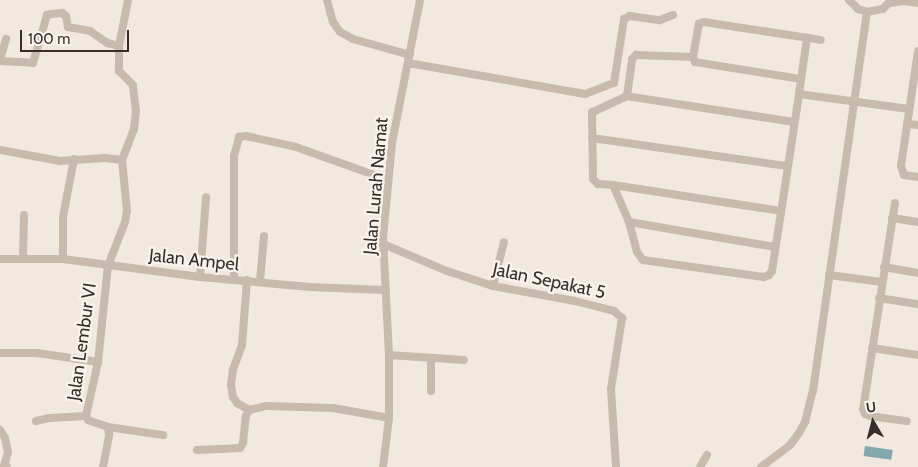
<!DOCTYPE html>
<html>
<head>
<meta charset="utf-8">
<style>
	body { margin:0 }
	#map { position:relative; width:918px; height:467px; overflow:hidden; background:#f1e9e0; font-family:Cabin,sans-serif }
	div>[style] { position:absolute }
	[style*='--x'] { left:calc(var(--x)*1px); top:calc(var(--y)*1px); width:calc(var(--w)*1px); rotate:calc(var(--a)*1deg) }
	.water>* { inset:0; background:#82a8ab; transform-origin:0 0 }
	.street>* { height:8px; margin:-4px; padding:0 4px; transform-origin:4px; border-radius:4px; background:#c8baad }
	span { translate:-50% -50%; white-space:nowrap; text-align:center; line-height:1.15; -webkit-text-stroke:4.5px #f9f3ec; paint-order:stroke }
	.street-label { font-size:18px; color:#372f2b }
	.north { position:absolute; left:848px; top:397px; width:50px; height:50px; -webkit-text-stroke:4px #f9f3ec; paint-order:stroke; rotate:352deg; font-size:14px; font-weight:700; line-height:20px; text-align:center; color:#372f2b }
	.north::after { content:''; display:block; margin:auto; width:18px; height:22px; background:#372f2b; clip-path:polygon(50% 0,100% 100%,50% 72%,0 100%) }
	.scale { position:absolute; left:20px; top:30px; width:109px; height:22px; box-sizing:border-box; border:2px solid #372f2b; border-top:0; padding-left:6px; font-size:15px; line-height:18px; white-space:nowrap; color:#372f2b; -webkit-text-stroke:4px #f9f3ec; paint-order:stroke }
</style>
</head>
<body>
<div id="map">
	<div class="water">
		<div style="left:865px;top:446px;width:28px;height:10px;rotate:8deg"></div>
	</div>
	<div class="street">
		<div style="--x:327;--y:0;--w:23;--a:75"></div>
		<div style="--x:333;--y:22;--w:12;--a:55"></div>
		<div style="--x:340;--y:32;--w:15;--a:28"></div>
		<div style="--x:353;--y:39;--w:59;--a:15.7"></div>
		<div style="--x:849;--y:0;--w:13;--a:45"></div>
		<div style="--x:858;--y:9;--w:9;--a:18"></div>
		<div style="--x:867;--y:12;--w:16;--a:-11"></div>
		<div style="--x:883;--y:9;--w:12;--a:-48"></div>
		<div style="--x:890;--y:3;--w:14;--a:-8"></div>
		<div style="--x:904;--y:1;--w:14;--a:8"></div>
		<div style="--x:918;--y:51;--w:116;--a:98.4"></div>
		<div style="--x:901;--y:166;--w:9;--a:72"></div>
		<div style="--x:904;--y:175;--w:14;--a:8"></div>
		<div style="--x:0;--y:60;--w:22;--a:-74"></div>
		<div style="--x:0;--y:61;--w:33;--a:3"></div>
		<div style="--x:33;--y:63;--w:50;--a:-73.7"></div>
		<div style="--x:47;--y:15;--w:4;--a:-14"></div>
		<div style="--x:51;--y:14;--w:11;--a:-5"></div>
		<div style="--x:62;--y:13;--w:5;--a:37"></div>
		<div style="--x:66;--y:16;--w:11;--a:80"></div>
		<div style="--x:68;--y:27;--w:22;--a:10"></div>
		<div style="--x:90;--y:31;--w:21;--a:35"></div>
		<div style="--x:107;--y:43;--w:12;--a:14"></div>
		<div style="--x:408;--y:63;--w:180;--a:9.9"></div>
		<div style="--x:585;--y:94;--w:31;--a:-21"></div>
		<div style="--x:614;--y:83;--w:65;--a:-81.1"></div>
		<div style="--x:624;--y:19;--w:7;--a:-27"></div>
		<div style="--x:630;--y:16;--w:30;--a:8"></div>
		<div style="--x:660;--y:20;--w:14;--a:-21"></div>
		<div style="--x:801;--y:79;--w:107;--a:-170.9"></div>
		<div style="--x:695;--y:62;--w:5;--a:-112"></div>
		<div style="--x:693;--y:57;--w:34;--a:-80"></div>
		<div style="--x:699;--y:24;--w:5;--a:-22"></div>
		<div style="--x:704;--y:22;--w:118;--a:8.7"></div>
		<div style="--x:799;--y:94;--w:111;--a:7.8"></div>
		<div style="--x:627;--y:96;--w:37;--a:-82"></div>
		<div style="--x:632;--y:59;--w:6;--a:-45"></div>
		<div style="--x:636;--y:55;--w:57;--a:2"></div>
		<div style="--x:794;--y:122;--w:169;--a:-171.2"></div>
		<div style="--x:627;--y:96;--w:38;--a:155"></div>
		<div style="--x:592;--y:112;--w:67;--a:89.1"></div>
		<div style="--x:593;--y:179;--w:7;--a:45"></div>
		<div style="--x:598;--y:184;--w:15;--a:4"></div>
		<div style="--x:613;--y:185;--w:40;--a:66.6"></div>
		<div style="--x:629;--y:222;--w:31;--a:75"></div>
		<div style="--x:637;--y:252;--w:10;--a:53"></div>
		<div style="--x:643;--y:260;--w:122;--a:8"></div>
		<div style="--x:764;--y:277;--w:5;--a:-22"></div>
		<div style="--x:769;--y:275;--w:5;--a:-53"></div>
		<div style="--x:772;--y:271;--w:179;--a:-81.3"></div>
		<div style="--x:799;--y:94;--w:57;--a:-81.9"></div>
		<div style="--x:907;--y:124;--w:11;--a:5"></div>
		<div style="--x:592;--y:138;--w:197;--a:8.2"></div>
		<div style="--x:0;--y:150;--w:61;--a:10.4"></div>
		<div style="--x:60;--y:161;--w:45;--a:-3.8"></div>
		<div style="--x:105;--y:158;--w:17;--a:7"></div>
		<div style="--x:613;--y:185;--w:170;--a:8.8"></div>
		<div style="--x:895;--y:203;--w:208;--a:98.8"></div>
		<div style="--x:863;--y:409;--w:5;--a:68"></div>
		<div style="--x:865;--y:414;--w:5;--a:22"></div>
		<div style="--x:870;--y:416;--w:37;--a:8"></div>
		<div style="--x:892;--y:218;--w:26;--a:9"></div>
		<div style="--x:629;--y:222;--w:148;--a:9.7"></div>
		<div style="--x:383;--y:244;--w:69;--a:22.9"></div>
		<div style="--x:447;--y:271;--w:48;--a:18.1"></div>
		<div style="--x:493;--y:286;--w:83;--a:10.4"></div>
		<div style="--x:575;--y:301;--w:40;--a:14.4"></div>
		<div style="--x:614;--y:311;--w:11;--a:41"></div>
		<div style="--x:622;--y:318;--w:72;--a:98.8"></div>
		<div style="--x:611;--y:389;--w:78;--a:86.3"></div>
		<div style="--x:23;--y:258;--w:43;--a:-88.7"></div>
		<div style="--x:0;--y:259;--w:63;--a:0"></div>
		<div style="--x:63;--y:259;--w:138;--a:7.5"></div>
		<div style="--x:200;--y:277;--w:110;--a:5.2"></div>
		<div style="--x:310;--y:287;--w:75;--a:2.3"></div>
		<div style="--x:63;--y:259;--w:42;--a:-90"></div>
		<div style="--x:63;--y:217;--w:59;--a:-79.3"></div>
		<div style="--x:884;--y:267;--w:35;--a:10"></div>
		<div style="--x:829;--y:275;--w:53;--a:7.5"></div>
		<div style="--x:200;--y:277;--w:80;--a:-85.7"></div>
		<div style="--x:234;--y:279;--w:123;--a:-90"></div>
		<div style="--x:234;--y:156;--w:20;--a:-75"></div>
		<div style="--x:239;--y:137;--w:7;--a:-8"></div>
		<div style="--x:246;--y:136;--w:51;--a:12.4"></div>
		<div style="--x:296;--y:147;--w:98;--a:19.7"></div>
		<div style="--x:247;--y:280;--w:65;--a:94.4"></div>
		<div style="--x:242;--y:345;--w:27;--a:110"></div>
		<div style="--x:233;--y:370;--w:15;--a:98"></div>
		<div style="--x:231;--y:385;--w:12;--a:81"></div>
		<div style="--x:233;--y:397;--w:7;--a:56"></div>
		<div style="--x:237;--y:403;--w:14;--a:30"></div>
		<div style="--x:260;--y:281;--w:45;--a:-84.9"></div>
		<div style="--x:493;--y:286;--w:45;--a:-76"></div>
		<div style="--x:879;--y:298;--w:39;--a:9"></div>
		<div style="--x:872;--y:348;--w:47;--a:8.7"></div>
		<div style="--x:0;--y:353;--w:37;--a:0"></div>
		<div style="--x:37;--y:353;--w:62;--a:8.4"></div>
		<div style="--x:389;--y:355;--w:75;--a:3.8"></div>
		<div style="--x:431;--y:391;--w:33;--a:-90"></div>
		<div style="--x:36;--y:421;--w:13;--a:-13"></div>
		<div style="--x:49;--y:418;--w:37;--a:-3"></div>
		<div style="--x:108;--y:427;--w:56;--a:8.3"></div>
		<div style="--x:0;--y:430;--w:9;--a:58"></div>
		<div style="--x:5;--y:438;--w:14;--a:78"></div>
		<div style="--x:8;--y:452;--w:15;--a:106"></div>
		<div style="--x:4;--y:466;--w:3;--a:18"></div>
		<div style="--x:197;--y:450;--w:43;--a:-2.7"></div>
		<div style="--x:240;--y:448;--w:6;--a:-59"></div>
		<div style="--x:243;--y:443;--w:27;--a:-84"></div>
		<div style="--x:246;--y:416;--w:7;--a:-63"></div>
		<div style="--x:249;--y:410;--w:17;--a:-13"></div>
		<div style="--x:266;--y:406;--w:67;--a:1.7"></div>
		<div style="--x:333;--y:408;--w:57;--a:10.1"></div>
		<div style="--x:103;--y:467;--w:33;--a:-79"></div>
		<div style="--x:109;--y:435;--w:8;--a:-97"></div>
		<div style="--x:108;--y:427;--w:21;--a:-161"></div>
		<div style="--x:88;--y:420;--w:4;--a:-117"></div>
		<div style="--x:86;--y:416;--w:55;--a:-77.5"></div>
		<div style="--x:98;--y:362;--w:97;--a:-84.1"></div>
		<div style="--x:108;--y:266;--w:47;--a:-68.9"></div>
		<div style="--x:125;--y:222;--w:11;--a:-80"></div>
		<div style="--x:127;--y:211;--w:51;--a:-95.6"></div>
		<div style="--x:122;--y:160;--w:33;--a:-69"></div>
		<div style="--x:134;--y:129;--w:18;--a:-84"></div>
		<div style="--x:136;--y:111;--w:26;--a:-97"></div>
		<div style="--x:133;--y:85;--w:20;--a:-135"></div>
		<div style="--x:119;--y:71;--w:25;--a:-90"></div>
		<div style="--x:119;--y:46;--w:47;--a:-78.9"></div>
		<div style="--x:383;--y:467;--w:49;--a:-83"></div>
		<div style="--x:389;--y:418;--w:63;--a:-90"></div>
		<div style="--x:389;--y:355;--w:118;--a:-92.9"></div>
		<div style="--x:383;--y:237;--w:94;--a:-84.5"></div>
		<div style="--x:392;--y:143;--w:146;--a:-78.9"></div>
		<div style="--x:700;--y:467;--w:14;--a:-60"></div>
		<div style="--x:761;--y:467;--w:36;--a:-37"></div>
		<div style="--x:790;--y:445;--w:15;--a:-53"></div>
		<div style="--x:799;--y:433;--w:13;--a:-61"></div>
		<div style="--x:805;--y:422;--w:32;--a:-76"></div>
		<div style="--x:813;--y:391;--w:383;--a:-81.9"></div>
	</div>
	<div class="street-label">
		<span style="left:376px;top:186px;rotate:-85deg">Jalan Lurah Namat</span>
		<span style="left:194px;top:260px;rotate:6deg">Jalan Ampel</span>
		<span style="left:549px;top:281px;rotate:12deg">Jalan Sepakat 5</span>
		<span style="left:82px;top:342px;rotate:-82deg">Jalan Lembur VI</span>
	</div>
	<div class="north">U</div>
	<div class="scale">100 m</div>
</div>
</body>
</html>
